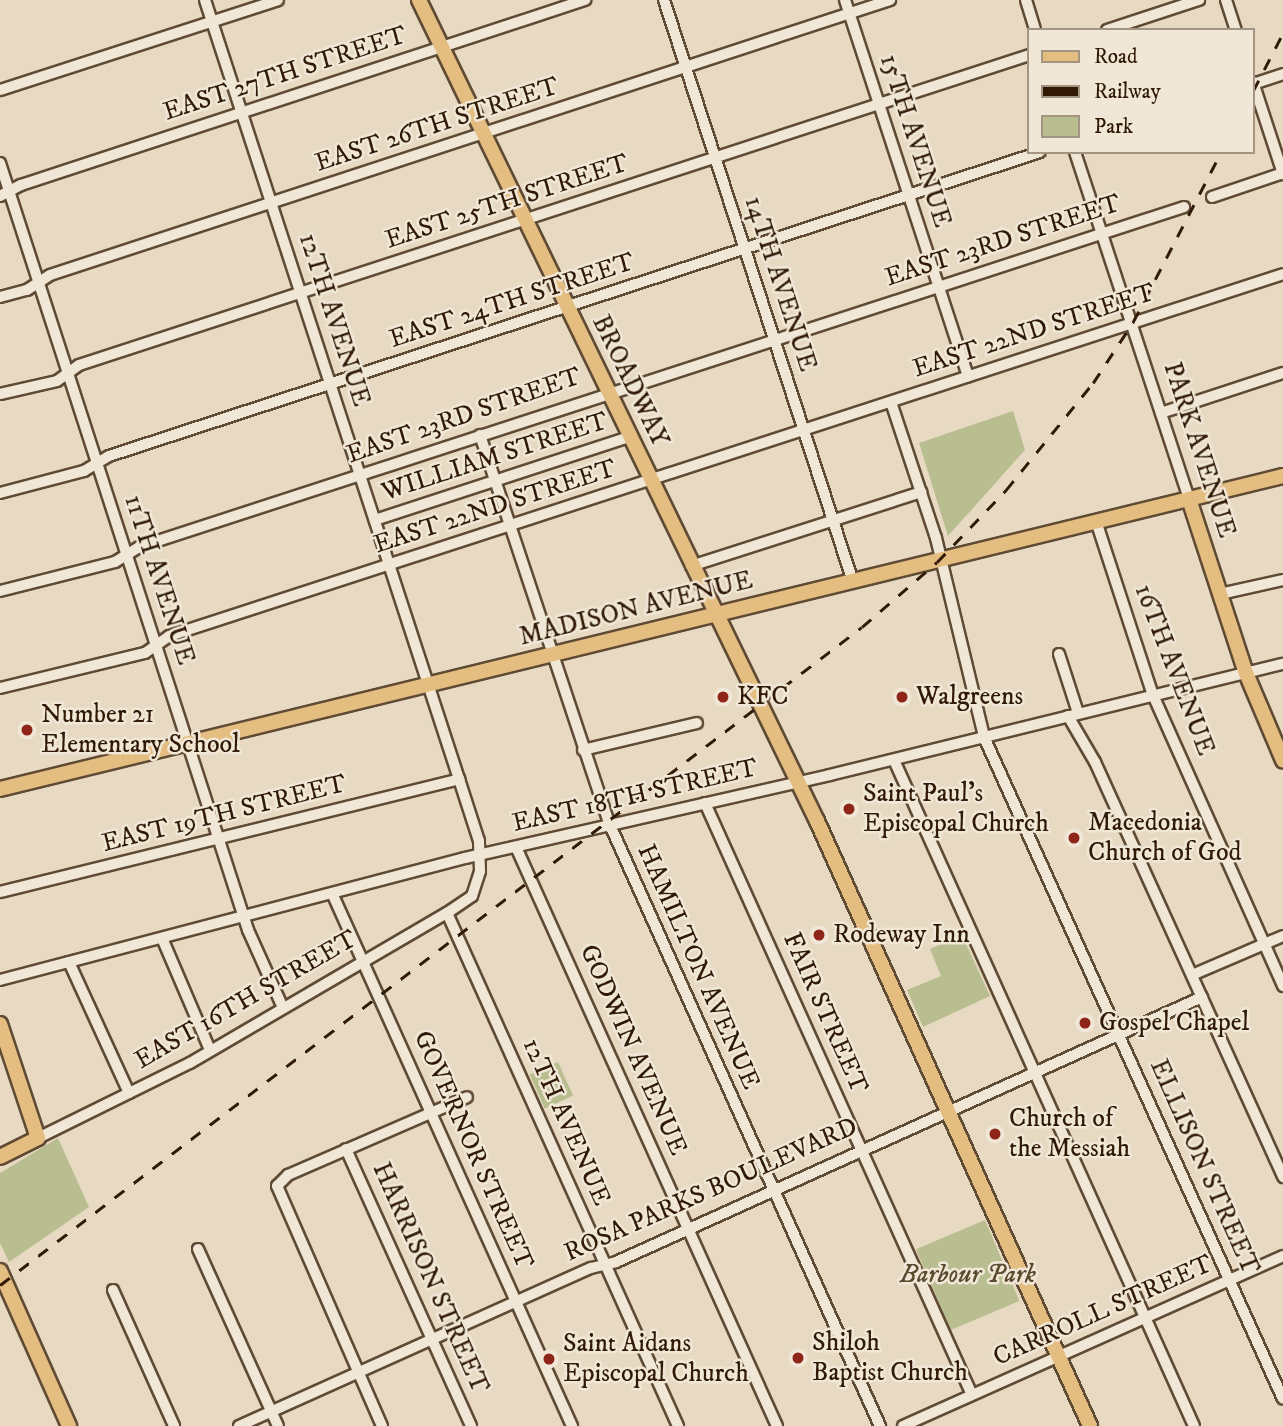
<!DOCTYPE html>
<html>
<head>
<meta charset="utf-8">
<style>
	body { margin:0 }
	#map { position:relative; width:1283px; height:1426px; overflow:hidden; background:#e8dac2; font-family:"IM FELL DW Pica",serif }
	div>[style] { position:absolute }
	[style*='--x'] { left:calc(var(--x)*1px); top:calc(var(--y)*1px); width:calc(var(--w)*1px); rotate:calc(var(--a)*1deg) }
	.green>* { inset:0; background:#b9be91; transform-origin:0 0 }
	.roads { filter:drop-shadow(2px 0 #5f4a34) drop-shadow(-2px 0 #5f4a34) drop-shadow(0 2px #5f4a34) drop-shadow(0 -2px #5f4a34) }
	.minor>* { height:10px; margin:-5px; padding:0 5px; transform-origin:5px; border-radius:5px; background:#f0e7d7 }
	.major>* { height:14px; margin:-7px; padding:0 7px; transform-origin:7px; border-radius:7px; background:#e4bd81 }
	.rail>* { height:2.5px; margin-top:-1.25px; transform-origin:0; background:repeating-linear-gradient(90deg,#311a05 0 12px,transparent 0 24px) }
	.dots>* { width:19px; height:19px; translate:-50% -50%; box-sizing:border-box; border:4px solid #f0e7d7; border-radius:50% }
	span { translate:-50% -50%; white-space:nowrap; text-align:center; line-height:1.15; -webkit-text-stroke:5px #f0e7d7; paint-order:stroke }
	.street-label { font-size:26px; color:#311a05 }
	.poi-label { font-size:26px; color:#311a05 }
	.left { translate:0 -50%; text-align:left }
	.park-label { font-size:26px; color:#5a4b2f; font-style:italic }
	.legend { position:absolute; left:1027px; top:28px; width:228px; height:126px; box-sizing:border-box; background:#f0e7d7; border:2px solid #a49583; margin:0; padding:9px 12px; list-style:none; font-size:21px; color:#311a05 }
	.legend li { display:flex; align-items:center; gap:14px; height:35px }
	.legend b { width:35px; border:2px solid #a49583 }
</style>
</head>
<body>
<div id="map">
	<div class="green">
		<div style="clip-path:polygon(1013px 411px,1025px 450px,948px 536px,919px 443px)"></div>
		<div style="clip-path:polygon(962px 935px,990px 996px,923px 1027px,907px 990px,941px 976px,930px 949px)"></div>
		<div style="left:558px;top:1062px;width:37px;height:31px;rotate:66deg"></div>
		<div style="clip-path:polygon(58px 1138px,89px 1207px,9px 1262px,0 1243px,0 1173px)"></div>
		<div style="left:985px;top:1220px;width:88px;height:75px;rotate:67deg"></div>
	</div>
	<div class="roads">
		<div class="minor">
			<div style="--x:664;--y:0;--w:612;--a:72.01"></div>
			<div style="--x:845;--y:0;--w:396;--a:71.9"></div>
			<div style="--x:1026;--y:0;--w:31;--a:73"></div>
			<div style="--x:1226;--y:0;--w:32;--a:72"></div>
			<div style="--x:1107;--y:30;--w:97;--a:-18.1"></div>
			<div style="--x:1253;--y:82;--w:97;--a:71.9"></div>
			<div style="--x:1253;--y:84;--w:32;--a:-18"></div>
			<div style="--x:0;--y:90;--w:292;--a:-17.9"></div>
			<div style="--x:1075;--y:152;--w:365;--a:71.8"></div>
			<div style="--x:0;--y:163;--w:806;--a:72.08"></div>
			<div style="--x:248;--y:930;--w:85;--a:65.8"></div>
			<div style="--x:0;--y:196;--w:24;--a:-28"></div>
			<div style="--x:21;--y:185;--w:594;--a:-18.16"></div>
			<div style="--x:1212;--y:197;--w:75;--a:-18.7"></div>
			<div style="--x:0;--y:297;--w:28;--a:-15"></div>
			<div style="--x:27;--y:290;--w:27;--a:-33"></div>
			<div style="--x:50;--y:275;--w:884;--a:-18.13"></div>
			<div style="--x:0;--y:394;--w:58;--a:-12.8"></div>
			<div style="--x:57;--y:381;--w:27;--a:-36"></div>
			<div style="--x:79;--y:365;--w:999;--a:-18.07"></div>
			<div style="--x:891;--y:402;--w:143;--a:71.7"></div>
			<div style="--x:936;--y:538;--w:205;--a:76.4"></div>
			<div style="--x:984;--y:737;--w:726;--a:65.69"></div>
			<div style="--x:1161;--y:413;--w:128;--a:-18.2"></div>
			<div style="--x:480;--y:435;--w:411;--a:71.6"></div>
			<div style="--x:610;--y:825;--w:659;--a:65.81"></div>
			<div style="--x:0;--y:493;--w:87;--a:-14.7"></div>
			<div style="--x:84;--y:471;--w:29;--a:-31"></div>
			<div style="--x:109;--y:456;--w:979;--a:-18.08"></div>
			<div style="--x:375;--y:520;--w:267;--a:-18.1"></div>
			<div style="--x:1096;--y:521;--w:183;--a:71.9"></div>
			<div style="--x:1153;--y:695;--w:319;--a:65.9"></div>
			<div style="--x:691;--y:566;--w:242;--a:-17.8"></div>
			<div style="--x:0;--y:591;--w:119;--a:-14.2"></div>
			<div style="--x:115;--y:562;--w:28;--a:-32"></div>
			<div style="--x:139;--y:547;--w:1099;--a:-18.02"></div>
			<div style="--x:1220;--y:594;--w:65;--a:-12.5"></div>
			<div style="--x:1059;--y:654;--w:62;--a:72.1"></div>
			<div style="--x:0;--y:688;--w:149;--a:-13.6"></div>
			<div style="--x:145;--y:653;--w:29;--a:-35"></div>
			<div style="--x:169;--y:636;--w:1171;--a:-18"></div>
			<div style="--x:1068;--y:716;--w:53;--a:59.6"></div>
			<div style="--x:1095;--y:762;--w:456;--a:65.6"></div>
			<div style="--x:583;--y:750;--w:117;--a:-13.3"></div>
			<div style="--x:894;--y:760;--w:730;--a:65.75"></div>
			<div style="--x:705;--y:803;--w:649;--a:65.72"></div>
			<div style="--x:516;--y:847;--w:635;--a:65.74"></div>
			<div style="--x:0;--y:892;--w:473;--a:-13.8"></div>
			<div style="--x:332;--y:893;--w:585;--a:65.76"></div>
			<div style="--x:447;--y:913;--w:563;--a:65.76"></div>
			<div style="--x:162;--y:938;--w:122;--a:66.8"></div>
			<div style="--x:69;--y:962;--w:144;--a:65.4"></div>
			<div style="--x:1192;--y:975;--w:99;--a:-23.2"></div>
			<div style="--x:0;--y:980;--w:481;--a:-14.7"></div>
			<div style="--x:465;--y:858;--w:374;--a:-12.8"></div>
			<div style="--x:830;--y:775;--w:466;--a:-13.8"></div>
			<div style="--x:38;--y:1138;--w:169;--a:-26.3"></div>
			<div style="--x:190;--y:1063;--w:298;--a:-30.3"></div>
			<div style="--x:447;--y:913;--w:30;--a:-34"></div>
			<div style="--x:472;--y:896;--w:26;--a:-72"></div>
			<div style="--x:480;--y:871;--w:30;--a:-92"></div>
			<div style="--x:479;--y:841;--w:65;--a:-107.9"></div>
			<div style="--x:459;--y:779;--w:819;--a:-108.06"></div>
			<div style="--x:346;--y:1149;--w:304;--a:65.7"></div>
			<div style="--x:198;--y:1249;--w:194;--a:65.7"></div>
			<div style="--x:113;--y:1290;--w:149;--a:65.8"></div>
			<div style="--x:239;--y:1426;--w:386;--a:-24.2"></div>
			<div style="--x:591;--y:1268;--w:26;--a:-13"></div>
			<div style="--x:616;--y:1262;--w:643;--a:-24.33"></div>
			<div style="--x:382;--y:1426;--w:262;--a:-113.6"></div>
			<div style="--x:277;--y:1186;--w:16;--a:-45"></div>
			<div style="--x:288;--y:1175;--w:195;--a:-23.5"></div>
			<div style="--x:903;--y:1426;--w:416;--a:-24.1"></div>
		</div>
		<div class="major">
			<div style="--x:419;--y:0;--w:912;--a:64.14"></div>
			<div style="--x:817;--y:821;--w:664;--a:65.71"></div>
			<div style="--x:1189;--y:499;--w:183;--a:71.9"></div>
			<div style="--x:1246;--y:673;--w:95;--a:67"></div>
			<div style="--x:0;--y:789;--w:1321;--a:-13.71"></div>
			<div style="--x:0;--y:1024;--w:120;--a:71.6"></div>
			<div style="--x:38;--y:1138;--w:42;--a:153.4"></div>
			<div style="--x:0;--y:1271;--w:170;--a:66"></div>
		</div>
	</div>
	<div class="rail">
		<div style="--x:1253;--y:91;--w:65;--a:-62.7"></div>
		<div style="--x:0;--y:1285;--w:1084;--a:-37.36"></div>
		<div style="--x:862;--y:627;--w:99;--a:-40.9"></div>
		<div style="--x:937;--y:562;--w:100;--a:-46.2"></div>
		<div style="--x:1006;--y:490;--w:138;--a:-50.9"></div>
		<div style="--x:1093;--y:383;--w:73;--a:-56.7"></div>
		<div style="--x:1133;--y:322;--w:191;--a:-62.6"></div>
	</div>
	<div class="dots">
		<div style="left:723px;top:697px;background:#8f2418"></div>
		<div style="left:902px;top:697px;background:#8f2418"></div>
		<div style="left:27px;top:730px;background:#8f2418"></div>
		<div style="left:849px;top:809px;background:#8f2418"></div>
		<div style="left:1074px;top:838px;background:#8f2418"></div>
		<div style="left:819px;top:935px;background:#8f2418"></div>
		<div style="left:1085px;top:1023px;background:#8f2418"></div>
		<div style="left:995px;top:1134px;background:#8f2418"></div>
		<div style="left:798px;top:1358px;background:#8f2418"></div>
		<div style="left:549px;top:1359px;background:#8f2418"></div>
	</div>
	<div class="street-label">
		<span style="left:285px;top:74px;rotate:-18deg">EAST 27TH STREET</span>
		<span style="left:437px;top:125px;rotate:-18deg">EAST 26TH STREET</span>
		<span style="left:915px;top:141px;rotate:72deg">15TH AVENUE</span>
		<span style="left:507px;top:202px;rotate:-18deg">EAST 25TH STREET</span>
		<span style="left:1003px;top:241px;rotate:-18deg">EAST 23RD STREET</span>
		<span style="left:780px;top:284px;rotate:72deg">14TH AVENUE</span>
		<span style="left:512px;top:301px;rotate:-18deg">EAST 24TH STREET</span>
		<span style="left:334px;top:320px;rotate:72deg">12TH AVENUE</span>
		<span style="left:1034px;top:331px;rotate:-18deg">EAST 22ND STREET</span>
		<span style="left:630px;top:381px;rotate:64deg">BROADWAY</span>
		<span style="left:464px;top:416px;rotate:-19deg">EAST 23RD STREET</span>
		<span style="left:1199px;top:450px;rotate:72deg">PARK AVENUE</span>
		<span style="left:495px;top:457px;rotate:-18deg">WILLIAM STREET</span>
		<span style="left:495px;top:507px;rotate:-18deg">EAST 22ND STREET</span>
		<span style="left:159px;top:580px;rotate:72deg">11TH AVENUE</span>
		<span style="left:636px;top:609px;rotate:-14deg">MADISON AVENUE</span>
		<span style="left:1174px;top:670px;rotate:69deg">16TH AVENUE</span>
		<span style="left:635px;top:796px;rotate:-13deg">EAST 18TH STREET</span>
		<span style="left:224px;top:814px;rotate:-14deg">EAST 19TH STREET</span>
		<span style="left:698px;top:967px;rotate:66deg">HAMILTON AVENUE</span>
		<span style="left:246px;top:1000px;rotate:-30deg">EAST 16TH STREET</span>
		<span style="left:825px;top:1013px;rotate:66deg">FAIR STREET</span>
		<span style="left:633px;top:1050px;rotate:66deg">GODWIN AVENUE</span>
		<span style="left:566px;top:1122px;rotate:66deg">12TH AVENUE</span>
		<span style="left:473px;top:1150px;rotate:66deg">GOVERNOR STREET</span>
		<span style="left:1204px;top:1167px;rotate:66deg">ELLISON STREET</span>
		<span style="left:711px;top:1190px;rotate:-24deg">ROSA PARKS BOULEVARD</span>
		<span style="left:430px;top:1278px;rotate:66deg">HARRISON STREET</span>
		<span style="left:1103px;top:1311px;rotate:-24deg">CARROLL STREET</span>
	</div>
	<div class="poi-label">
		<span class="left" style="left:737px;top:697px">KFC</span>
		<span class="left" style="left:916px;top:697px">Walgreens</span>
		<span class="left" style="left:41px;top:730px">Number 21<br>Elementary School</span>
		<span class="left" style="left:863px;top:809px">Saint Paul's<br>Episcopal Church</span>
		<span class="left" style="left:1088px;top:838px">Macedonia<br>Church of God</span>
		<span class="left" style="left:833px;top:935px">Rodeway Inn</span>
		<span class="left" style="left:1099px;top:1023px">Gospel Chapel</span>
		<span class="left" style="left:1009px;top:1134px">Church of<br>the Messiah</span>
		<span class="left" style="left:812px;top:1358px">Shiloh<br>Baptist Church</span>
		<span class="left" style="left:563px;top:1359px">Saint Aidans<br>Episcopal Church</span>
	</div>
	<div class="park-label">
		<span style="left:968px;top:1275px">Barbour Park</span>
	</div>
	<ul class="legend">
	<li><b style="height:9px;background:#e4bd81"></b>Road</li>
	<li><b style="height:9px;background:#311a05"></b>Railway</li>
	<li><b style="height:19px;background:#b9be91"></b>Park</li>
	</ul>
</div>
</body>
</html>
